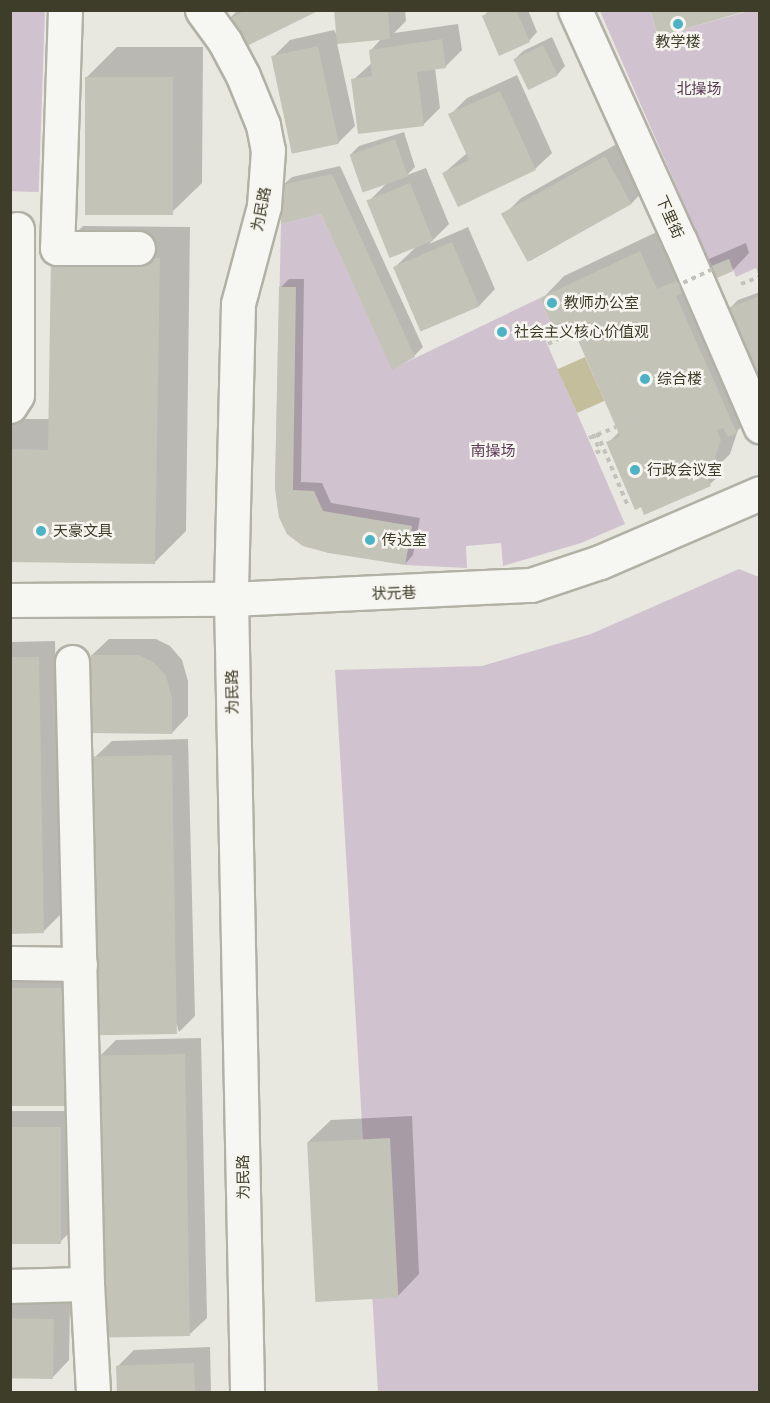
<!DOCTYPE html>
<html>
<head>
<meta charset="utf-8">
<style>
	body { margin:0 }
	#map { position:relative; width:770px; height:1403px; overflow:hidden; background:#e8e7e0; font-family:"PT Sans","Noto Sans SC",sans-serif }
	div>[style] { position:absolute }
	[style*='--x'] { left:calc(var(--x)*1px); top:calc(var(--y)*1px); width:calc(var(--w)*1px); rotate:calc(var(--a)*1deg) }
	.green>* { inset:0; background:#d1c2d0; transform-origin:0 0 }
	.water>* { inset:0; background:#c5be9d; transform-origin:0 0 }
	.shadow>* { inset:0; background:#0003 }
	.building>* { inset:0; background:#c4c3b7; transform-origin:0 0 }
	.path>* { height:4px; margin-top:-2px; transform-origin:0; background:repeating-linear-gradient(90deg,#c2c2ba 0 4.5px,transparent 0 9px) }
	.roads { filter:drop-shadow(2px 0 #b2b1a6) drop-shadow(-2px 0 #b2b1a6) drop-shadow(0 2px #b2b1a6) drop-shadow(0 -2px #b2b1a6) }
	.minor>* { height:33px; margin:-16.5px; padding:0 16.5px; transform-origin:16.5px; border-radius:16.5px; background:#f6f6f2 }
	.path-bridge>* { height:4px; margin-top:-2px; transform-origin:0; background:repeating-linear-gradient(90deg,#c2c2ba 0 4.5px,transparent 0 9px) }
	.dots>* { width:16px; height:16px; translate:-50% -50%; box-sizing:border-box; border:3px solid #f6f5ef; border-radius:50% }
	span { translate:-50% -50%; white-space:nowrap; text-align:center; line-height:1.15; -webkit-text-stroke:5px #f6f5ef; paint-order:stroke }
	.poi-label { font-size:15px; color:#3e3d2a }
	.left { translate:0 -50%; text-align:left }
	.park-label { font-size:15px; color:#593855 }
	.street-label { font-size:15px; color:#3e3d2a }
	.frame { position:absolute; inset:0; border:12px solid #3e3d2a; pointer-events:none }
</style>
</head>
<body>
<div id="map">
	<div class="green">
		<div style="left:11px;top:10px;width:34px;height:181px;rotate:2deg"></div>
		<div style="clip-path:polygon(600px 11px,650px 11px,658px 37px,748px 11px,759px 11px,759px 277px,756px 268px,736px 277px,729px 259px,711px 266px)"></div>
		<div style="clip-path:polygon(321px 214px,392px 369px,540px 298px,555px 333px,545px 339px,625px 524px,581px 543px,503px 566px,501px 543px,466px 546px,467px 568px,405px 565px,412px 526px,336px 514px,329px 553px,303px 546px,287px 534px,279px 517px,275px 488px,281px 224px)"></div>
		<div style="clip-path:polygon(739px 569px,759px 577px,759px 1392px,378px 1392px,335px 670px,482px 666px,591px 634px)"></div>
	</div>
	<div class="water">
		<div style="left:585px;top:357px;width:48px;height:30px;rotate:66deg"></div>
	</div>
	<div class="shadow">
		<div style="clip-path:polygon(238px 10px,317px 10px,227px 21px)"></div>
		<div style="clip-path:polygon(335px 10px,405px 10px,406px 21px,394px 33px,458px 24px,462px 50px,445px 67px,435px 68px,440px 108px,424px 124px,360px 133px,353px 80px,372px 63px,371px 50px,382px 38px,337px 43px,355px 126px,338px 143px,273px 57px,290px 40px,334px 30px,338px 37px)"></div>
		<div style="clip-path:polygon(489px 10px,528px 10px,537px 32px,529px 41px,484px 16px)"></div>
		<div style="clip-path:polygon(552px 37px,565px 66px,557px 75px,515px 59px,523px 51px)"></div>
		<div style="clip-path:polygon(117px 47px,203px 47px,202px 183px,171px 213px,87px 77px)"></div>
		<div style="clip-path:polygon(517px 75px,552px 153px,535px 169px,444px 173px,467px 153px,450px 115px,467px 98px)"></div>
		<div style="clip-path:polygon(404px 132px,415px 167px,407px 175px,426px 168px,449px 224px,429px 244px,468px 227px,495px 289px,479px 306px,421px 331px,394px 268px,416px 247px,369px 201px,388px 182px,350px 155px,359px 146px)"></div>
		<div style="clip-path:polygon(622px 141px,648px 186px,632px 203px,530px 261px,504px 215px,521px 198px)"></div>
		<div style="clip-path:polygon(340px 166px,423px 347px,414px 356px,322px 213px,283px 185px,292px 177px)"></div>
		<div style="clip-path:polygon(83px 226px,190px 227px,186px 531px,155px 562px,10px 560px,10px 419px,50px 419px,52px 257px)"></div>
		<div style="clip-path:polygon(663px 229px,681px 271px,746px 243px,749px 253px,733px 270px,688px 289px,744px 424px,738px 430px,730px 454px,715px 469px,719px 476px,710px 484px,608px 443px,620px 431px,572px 324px,542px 299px,564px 276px)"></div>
		<div style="clip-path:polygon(289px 279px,304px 279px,301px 482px,322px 483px,331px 503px,420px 518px,413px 555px,405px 564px,277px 488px,280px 288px)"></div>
		<div style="clip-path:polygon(760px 292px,760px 388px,730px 308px,738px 300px)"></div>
		<div style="clip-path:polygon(109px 639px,156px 639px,170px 646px,182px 660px,188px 681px,188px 716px,172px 733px,92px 655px)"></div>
		<div style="clip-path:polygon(55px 641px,60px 915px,44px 931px,10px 932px,10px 642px)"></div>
		<div style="clip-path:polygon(188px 739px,195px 1016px,179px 1032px,95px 757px,112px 741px)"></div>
		<div style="clip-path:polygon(10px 972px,82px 972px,81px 1088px,64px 1104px,10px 1104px)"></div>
		<div style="clip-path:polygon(201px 1038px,207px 1318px,190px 1334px,100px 1056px,116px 1040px)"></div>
		<div style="clip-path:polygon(10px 1111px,77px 1111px,76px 1226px,60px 1242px,10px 1243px)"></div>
		<div style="clip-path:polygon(412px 1116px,419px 1274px,397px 1297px,308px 1142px,331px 1120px)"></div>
		<div style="clip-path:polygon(70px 1303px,69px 1360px,53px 1377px,10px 1377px,10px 1304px)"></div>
		<div style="clip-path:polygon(210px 1347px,211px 1392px,118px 1392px,118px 1366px,134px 1350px)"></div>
	</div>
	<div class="building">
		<div style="clip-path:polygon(246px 10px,320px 10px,239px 50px,225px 21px)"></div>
		<div style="clip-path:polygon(334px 10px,388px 10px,390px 39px,337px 44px)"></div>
		<div style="clip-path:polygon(494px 10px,516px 10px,530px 42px,499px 56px,482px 16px)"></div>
		<div style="clip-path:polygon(650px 10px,745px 10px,746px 11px,658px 37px)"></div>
		<div style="clip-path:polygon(442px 39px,446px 68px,417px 72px,424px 126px,358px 134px,351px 79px,372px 76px,369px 50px)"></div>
		<div style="left:543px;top:45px;width:34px;height:33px;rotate:64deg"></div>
		<div style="left:318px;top:46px;width:100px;height:48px;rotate:78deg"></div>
		<div style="left:85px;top:77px;width:88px;height:138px"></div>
		<div style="clip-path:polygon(500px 91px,536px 170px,458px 207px,442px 173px,469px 160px,448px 114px)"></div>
		<div style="left:395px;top:139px;width:40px;height:48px;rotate:71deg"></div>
		<div style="left:605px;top:156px;width:55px;height:119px;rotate:61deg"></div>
		<div style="clip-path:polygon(332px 174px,415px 357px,392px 370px,321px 214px,281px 224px,282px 185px)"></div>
		<div style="left:410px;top:183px;width:62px;height:47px;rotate:68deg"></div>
		<div style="left:452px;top:242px;width:70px;height:64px;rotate:67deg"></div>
		<div style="clip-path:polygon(640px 251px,657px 289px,729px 259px,733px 271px,676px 296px,737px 433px,728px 437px,723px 428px,717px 430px,721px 440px,708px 479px,711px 486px,644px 515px,641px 507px,635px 510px,606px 442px,620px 436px,573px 329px,571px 326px,555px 333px,540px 298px)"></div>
		<div style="clip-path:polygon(51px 256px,160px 258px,155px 564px,10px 562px,10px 449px,48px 450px)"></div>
		<div style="clip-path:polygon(279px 287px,296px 287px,293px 490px,314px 491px,323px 511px,412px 526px,405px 565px,329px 553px,303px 546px,287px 534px,279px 517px,275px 488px)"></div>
		<div style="clip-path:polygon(760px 296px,760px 391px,728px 308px)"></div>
		<div style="clip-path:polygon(91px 655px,139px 655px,153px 662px,166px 676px,172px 698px,172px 734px,90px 733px)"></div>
		<div style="clip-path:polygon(10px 657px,39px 657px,44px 933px,10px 934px)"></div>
		<div style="left:172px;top:755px;width:279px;height:79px;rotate:89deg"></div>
		<div style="left:10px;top:988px;width:56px;height:118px"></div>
		<div style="left:185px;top:1054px;width:282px;height:87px;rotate:89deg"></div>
		<div style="left:10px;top:1127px;width:51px;height:117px"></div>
		<div style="left:390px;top:1138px;width:160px;height:83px;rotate:87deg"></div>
		<div style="left:54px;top:1319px;width:60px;height:44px;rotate:91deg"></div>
		<div style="left:194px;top:1363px;width:29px;height:78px;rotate:88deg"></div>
	</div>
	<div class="path">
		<div style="--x:741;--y:284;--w:19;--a:-21"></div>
		<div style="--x:592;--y:313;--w:124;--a:66.1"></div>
		<div style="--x:548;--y:344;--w:61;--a:-25.3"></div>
		<div style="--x:616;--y:427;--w:24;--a:-24"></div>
		<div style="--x:597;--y:433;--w:79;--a:67"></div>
		<div style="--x:593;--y:434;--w:18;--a:68"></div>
		<div style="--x:600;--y:451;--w:5;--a:158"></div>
	</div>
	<div class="roads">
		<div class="minor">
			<div style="--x:65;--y:10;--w:238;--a:91.9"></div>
			<div style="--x:57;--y:248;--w:81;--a:0"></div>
			<div style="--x:202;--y:10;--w:39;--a:54"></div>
			<div style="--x:225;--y:42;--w:38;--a:62"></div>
			<div style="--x:243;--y:76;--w:53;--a:67.8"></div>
			<div style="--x:263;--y:125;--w:25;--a:79"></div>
			<div style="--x:268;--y:150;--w:56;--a:94.1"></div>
			<div style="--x:264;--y:206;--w:101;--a:104.9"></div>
			<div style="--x:238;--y:304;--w:295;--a:91.4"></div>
			<div style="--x:231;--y:599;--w:793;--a:88.84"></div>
			<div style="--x:575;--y:10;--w:254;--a:65.6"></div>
			<div style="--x:680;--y:241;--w:202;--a:66.6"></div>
			<div style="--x:10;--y:406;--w:13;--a:-58"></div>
			<div style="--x:17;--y:395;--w:166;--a:-90"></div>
			<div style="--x:10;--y:600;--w:221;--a:-0.3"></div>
			<div style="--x:231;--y:599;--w:300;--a:-2.7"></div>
			<div style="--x:531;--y:585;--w:73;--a:-18.4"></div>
			<div style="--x:600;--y:562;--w:174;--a:-23.3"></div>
			<div style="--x:72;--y:662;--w:622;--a:88.62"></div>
			<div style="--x:87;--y:1284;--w:108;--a:86.8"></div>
			<div style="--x:10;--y:963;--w:70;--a:0.8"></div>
			<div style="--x:10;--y:1286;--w:77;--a:-1.5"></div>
		</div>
	</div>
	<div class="path-bridge">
		<div style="--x:659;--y:294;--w:72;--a:-24.8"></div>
		<div style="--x:589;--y:438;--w:29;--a:-22"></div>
	</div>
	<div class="dots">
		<div style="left:678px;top:24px;background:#4db2c5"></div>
		<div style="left:552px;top:303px;background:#4db2c5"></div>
		<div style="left:502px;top:332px;background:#4db2c5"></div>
		<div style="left:645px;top:379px;background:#4db2c5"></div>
		<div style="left:635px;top:470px;background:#4db2c5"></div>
		<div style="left:41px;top:531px;background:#4db2c5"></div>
		<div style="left:370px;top:540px;background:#4db2c5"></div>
	</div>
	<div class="poi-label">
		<span style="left:678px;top:42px">教学楼</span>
		<span class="left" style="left:564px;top:303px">教师办公室</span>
		<span class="left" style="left:514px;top:332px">社会主义核心价值观</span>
		<span class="left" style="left:657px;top:379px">综合楼</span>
		<span class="left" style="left:647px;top:470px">行政会议室</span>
		<span class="left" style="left:53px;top:531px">天豪文具</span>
		<span class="left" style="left:382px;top:540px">传达室</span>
	</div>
	<div class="park-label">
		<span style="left:699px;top:89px">北操场</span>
		<span style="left:493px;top:451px">南操场</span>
	</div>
	<div class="street-label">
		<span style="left:261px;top:209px;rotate:-79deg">为民路</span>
		<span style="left:670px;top:217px;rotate:66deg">下里街</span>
		<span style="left:394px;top:593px;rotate:-2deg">状元巷</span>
		<span style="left:232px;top:692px;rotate:-91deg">为民路</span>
		<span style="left:243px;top:1177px;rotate:-91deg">为民路</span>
	</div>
	<div class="frame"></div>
</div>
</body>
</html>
